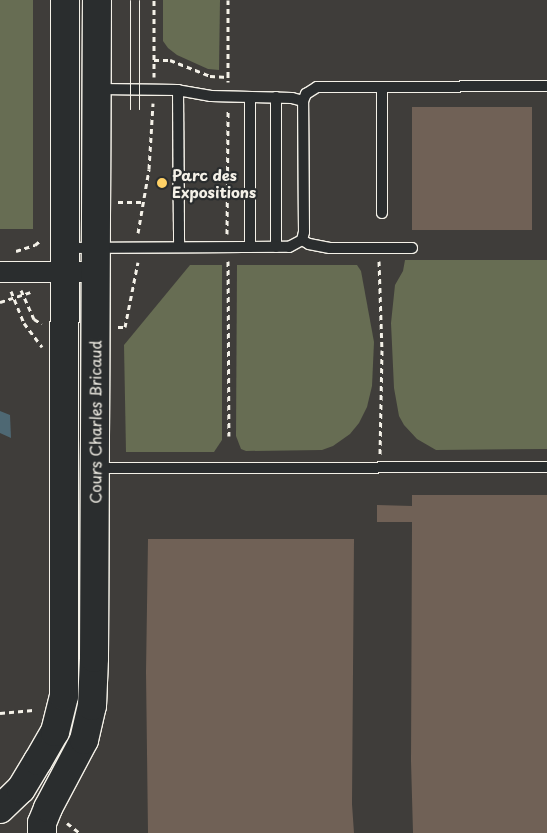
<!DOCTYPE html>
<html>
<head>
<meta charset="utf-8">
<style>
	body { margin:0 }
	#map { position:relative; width:547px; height:833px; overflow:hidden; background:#3f3d3a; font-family:"Playpen Sans",sans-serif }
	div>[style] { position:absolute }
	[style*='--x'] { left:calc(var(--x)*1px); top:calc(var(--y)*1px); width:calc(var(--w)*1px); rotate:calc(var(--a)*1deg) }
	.green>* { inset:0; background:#676d53; transform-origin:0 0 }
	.water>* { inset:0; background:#4e6873 }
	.building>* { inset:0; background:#706156; transform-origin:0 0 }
	.path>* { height:3px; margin-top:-1.5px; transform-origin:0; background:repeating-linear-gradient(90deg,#f4f1e8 0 5px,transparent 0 9px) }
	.roads { filter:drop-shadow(1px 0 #f4f1e8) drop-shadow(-1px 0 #f4f1e8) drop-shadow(0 1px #f4f1e8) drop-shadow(0 -1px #f4f1e8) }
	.lane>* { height:10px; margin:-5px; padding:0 5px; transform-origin:5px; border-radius:5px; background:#2a2d2e }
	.street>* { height:20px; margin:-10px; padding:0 10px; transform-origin:10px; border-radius:10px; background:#2a2d2e }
	.secondary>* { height:28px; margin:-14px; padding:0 14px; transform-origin:14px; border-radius:14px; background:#2a2d2e }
	.tram>* { height:1px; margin:-0.5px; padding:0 0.5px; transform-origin:0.5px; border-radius:0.5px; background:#f4f1e8 }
	.dots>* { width:14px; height:14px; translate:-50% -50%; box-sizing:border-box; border:2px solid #2a2d2e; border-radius:50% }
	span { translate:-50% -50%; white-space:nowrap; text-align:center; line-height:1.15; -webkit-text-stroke:4.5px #2a2d2e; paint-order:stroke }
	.poi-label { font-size:15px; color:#f4f1e8; font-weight:700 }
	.left { translate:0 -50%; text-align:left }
	.street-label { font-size:15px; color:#f4f1e8 }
</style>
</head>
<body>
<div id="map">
	<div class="green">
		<div style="left:0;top:0;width:33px;height:229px"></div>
		<div style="clip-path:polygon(163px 0,220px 0,219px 70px,208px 69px,177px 55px,168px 48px,163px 41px)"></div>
		<div style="clip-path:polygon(405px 260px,547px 260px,547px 449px,436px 450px,417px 439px,404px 425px,399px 416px,394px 388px,391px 323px,395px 285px,403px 271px)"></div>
		<div style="clip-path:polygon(190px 265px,222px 265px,222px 440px,214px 452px,126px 452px,124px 345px)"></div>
		<div style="clip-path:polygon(237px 265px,357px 265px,361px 271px,374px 342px,372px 386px,367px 407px,359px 423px,350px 434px,333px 446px,322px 450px,246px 451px,241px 449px,236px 436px)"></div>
	</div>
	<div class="water">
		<div style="clip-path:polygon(0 411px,10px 415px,11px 438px,0 433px)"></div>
	</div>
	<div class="building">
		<div style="left:532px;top:107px;width:123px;height:120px;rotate:90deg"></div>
		<div style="clip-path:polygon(412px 495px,547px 495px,547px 833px,413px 833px,411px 761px,412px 524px,412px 522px,377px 522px,377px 505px,412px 506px)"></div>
		<div style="clip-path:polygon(148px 539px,354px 539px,352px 804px,354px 833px,148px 833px,146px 672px)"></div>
	</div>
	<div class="path">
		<div style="--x:228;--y:0;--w:82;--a:90"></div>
		<div style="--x:154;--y:60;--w:16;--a:0"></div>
		<div style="--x:170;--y:60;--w:43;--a:21.8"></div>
		<div style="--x:210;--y:76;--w:18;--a:3"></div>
		<div style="--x:154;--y:77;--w:77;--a:-90"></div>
		<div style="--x:118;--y:202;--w:26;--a:0"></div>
		<div style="--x:138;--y:233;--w:65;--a:-80.2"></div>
		<div style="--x:149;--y:169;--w:66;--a:-86.5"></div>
		<div style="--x:227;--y:234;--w:123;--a:-89.5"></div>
		<div style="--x:16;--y:251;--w:20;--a:-18"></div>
		<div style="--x:35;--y:245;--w:8;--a:-40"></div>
		<div style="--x:228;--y:261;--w:175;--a:89.7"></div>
		<div style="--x:379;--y:261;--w:89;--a:88.1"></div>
		<div style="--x:382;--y:350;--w:105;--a:91.1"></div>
		<div style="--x:21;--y:290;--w:32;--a:66"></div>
		<div style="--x:34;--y:319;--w:9;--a:32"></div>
		<div style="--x:11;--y:291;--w:35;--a:68"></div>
		<div style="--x:24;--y:323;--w:30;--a:53"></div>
		<div style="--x:0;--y:302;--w:32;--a:-18"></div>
		<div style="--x:118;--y:327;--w:7;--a:0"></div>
		<div style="--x:125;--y:327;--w:66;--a:-78.7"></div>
		<div style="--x:0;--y:713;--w:36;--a:-5"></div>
		<div style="--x:67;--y:823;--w:16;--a:38"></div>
	</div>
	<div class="roads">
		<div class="lane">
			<div style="--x:178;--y:90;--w:157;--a:89.6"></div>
			<div style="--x:250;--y:97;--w:150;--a:90"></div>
			<div style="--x:303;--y:101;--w:8;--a:-67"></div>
			<div style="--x:306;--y:94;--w:13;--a:-32"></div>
			<div style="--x:317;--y:87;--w:230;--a:-0.2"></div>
			<div style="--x:382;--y:213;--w:126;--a:-90"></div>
			<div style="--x:302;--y:240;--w:8;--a:30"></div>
			<div style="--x:309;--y:244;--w:21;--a:11"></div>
			<div style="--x:330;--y:248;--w:82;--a:0"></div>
			<div style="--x:276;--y:247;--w:150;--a:-90"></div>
			<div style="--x:66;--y:248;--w:223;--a:-0.3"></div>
			<div style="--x:289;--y:247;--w:15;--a:-28"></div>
			<div style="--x:302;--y:240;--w:8;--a:-76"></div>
			<div style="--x:304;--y:232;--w:131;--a:-90.4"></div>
			<div style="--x:303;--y:101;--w:11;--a:-165"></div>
			<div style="--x:292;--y:98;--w:81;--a:-178.6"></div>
			<div style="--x:211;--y:96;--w:34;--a:-170"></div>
			<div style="--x:178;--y:90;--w:79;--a:-179.3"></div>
			<div style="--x:96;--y:468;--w:451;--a:-0.1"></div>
		</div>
		<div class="street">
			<div style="--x:0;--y:272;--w:96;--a:0"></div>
		</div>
		<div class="secondary">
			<div style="--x:0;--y:809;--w:29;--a:-44"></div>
			<div style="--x:21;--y:789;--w:33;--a:-59"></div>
			<div style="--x:38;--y:761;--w:34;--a:-60"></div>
			<div style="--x:55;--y:732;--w:37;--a:-76"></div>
			<div style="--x:64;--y:696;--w:696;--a:-89.92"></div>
			<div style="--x:42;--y:833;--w:10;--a:-90"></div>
			<div style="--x:42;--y:823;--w:16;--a:-68"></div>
			<div style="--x:48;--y:808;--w:77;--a:-62.1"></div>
			<div style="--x:84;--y:740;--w:35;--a:-77"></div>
			<div style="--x:92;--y:706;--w:48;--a:-87.6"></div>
			<div style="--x:94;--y:658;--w:658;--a:-89.74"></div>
		</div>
	</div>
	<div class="tram">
		<div style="--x:130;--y:0;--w:109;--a:90"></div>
		<div style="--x:139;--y:109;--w:109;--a:-90"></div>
	</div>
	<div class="dots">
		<div style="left:162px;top:183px;background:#ffd166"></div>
	</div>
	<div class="poi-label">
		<span class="left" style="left:172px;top:183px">Parc des<br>Expositions</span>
	</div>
	<div class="street-label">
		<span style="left:95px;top:422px;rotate:-90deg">Cours Charles Bricaud</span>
	</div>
</div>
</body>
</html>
